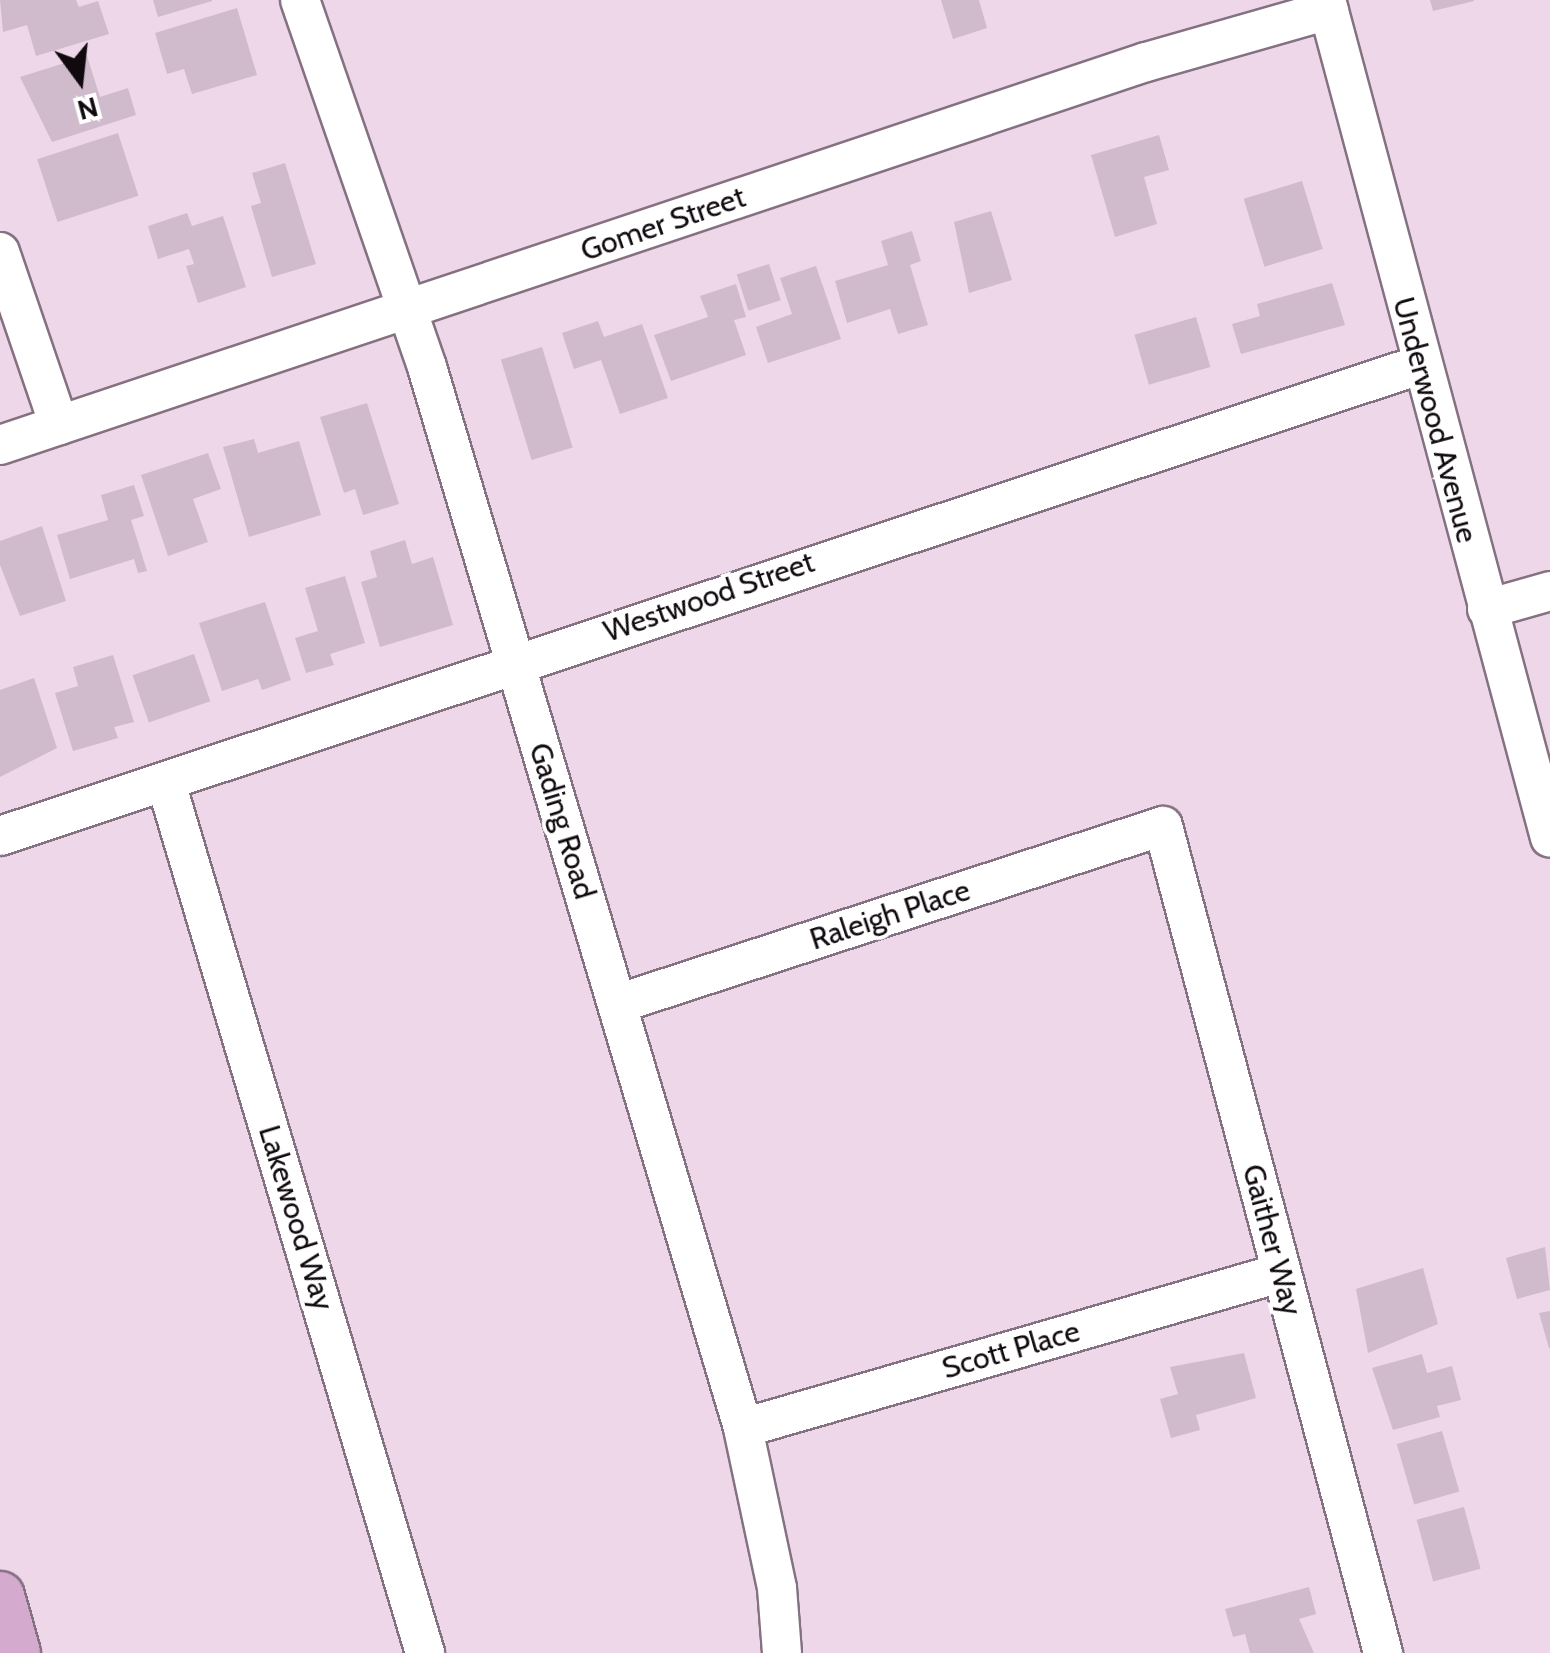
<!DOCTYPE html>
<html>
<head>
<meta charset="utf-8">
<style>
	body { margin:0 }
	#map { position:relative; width:1550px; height:1653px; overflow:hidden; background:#edd7e9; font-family:Cabin,sans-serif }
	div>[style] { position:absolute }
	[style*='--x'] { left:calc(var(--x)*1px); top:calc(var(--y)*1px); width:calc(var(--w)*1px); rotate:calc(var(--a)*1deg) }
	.building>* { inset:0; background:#d0bbcd; transform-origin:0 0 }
	.roads { filter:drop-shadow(2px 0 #847181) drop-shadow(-2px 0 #847181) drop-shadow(0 2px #847181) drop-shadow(0 -2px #847181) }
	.minor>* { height:38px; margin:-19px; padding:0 19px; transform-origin:19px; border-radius:19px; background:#fff }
	.major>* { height:48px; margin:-24px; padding:0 24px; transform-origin:24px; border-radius:24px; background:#d4aacf }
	span { translate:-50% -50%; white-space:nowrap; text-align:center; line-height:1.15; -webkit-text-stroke:8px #fff; paint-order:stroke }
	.street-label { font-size:30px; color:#100a0f }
	.north { position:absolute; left:30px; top:30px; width:100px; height:100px; -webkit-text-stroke:8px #fff; paint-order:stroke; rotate:165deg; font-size:28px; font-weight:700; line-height:40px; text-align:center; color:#100a0f }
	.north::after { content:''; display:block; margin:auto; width:35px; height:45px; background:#100a0f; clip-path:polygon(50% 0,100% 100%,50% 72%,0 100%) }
</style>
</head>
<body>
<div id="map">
	<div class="building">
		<div style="clip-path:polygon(0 0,76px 0,79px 7px,98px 1px,109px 34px,36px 56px,27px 25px,3px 32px)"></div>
		<div style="clip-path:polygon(153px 0,212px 0,212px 1px,158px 17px)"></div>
		<div style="clip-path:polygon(941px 0,979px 0,987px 28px,953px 39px)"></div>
		<div style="clip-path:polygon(1430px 0,1474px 0,1474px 1px,1433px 11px)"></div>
		<div style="clip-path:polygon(237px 8px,257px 75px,192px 94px,184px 69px,167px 74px,155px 33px)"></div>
		<div style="clip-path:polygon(87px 56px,100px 97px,128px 88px,136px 115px,52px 142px,20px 77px)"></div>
		<div style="left:118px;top:133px;width:66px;height:85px;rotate:72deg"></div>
		<div style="clip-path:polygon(1159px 135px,1169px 170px,1144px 177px,1157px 224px,1115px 237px,1091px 155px)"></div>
		<div style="clip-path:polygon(285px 163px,316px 264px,272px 277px,251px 206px,261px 203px,252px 173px)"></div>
		<div style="left:1302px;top:181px;width:71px;height:61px;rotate:73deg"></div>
		<div style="clip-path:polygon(991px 211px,1012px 280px,969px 293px,954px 222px)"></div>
		<div style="clip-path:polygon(187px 213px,192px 226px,223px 216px,246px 287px,198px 303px,186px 266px,194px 264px,189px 249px,158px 259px,148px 226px)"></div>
		<div style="clip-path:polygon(912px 231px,921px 261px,910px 265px,928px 325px,898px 334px,890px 309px,847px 323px,835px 281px,888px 265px,881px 241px)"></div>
		<div style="left:769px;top:264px;width:38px;height:34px;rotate:72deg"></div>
		<div style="clip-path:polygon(816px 266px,841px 339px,768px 363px,756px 327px,792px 314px,780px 278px)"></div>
		<div style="clip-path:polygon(1332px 283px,1345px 325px,1241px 354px,1232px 324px,1260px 316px,1257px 304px)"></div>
		<div style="clip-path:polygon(736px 284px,746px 317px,734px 320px,746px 355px,671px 381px,654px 335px,708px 317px,700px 296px)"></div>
		<div style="left:1196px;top:317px;width:52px;height:64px;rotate:74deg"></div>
		<div style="clip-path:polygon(598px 321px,604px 337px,642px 324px,668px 398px,620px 414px,601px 360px,574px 369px,562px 333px)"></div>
		<div style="left:542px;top:347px;width:105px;height:43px;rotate:73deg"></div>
		<div style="clip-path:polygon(367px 403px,399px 504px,363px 515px,355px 489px,344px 493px,320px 417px)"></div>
		<div style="clip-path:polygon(254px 439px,258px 453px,299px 441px,321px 515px,249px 537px,223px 447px)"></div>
		<div style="clip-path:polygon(208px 453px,221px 489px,193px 499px,208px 542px,168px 556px,141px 475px)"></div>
		<div style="clip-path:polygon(134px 485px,144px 516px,131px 520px,147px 571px,138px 573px,134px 559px,70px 579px,57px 535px,108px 520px,101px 495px)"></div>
		<div style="clip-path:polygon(42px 526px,66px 601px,20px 616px,0 565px,0 541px)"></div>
		<div style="clip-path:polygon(405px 540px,412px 564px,433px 557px,453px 625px,380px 647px,361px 582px,377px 577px,370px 551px)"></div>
		<div style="clip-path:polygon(345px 576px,365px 643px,330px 654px,334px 665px,306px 673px,295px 638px,318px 631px,305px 588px)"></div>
		<div style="clip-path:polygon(265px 602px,291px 680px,262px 690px,258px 679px,222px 691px,199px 623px)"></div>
		<div style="left:194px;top:654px;width:50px;height:65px;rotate:71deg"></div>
		<div style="clip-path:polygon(113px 655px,134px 722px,114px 727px,118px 738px,73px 751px,55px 693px,78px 686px,73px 667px)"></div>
		<div style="clip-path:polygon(34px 678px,57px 748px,0 777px,0 690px)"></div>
		<div style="clip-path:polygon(1545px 1247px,1550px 1290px,1517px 1299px,1506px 1258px)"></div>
		<div style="clip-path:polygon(1423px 1268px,1438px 1324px,1368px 1353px,1356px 1289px)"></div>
		<div style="clip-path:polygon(1550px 1311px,1550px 1348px,1549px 1348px,1539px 1313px)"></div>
		<div style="clip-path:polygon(1244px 1353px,1256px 1398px,1196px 1415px,1200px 1430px,1171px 1438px,1160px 1399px,1178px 1394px,1170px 1367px)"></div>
		<div style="clip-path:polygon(1422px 1354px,1427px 1373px,1452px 1366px,1461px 1400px,1437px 1406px,1440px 1417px,1393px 1430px,1372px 1368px)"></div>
		<div style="left:1442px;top:1431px;width:63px;height:47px;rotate:74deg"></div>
		<div style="left:1464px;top:1507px;width:64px;height:49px;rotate:75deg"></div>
		<div style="clip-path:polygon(1309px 1587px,1316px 1614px,1299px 1619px,1314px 1653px,1250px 1653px,1245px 1634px,1233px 1637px,1225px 1609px)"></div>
	</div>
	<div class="roads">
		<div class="minor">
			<div style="--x:300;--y:0;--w:388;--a:70.9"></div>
			<div style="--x:427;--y:367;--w:1107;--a:73.41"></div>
			<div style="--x:743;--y:1428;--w:164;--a:78"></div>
			<div style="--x:777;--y:1588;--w:65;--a:85.6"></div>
			<div style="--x:1326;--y:0;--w:867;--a:75.03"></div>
			<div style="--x:0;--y:252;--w:183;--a:71.2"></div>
			<div style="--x:0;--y:445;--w:1208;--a:-18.48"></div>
			<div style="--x:1146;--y:62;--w:190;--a:-15.9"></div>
			<div style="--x:1487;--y:609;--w:66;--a:-15.9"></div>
			<div style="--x:166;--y:783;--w:908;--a:73.42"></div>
			<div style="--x:0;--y:836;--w:1495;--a:-18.36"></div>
			<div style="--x:617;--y:1004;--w:574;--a:-18.06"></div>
			<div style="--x:1163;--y:826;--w:856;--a:75.1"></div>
			<div style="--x:743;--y:1428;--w:559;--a:-16.1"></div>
		</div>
		<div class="major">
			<div style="--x:0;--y:1596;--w:59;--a:74.3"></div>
		</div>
	</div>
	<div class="street-label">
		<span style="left:663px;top:224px;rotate:-19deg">Gomer Street</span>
		<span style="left:1435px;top:420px;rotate:75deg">Underwood Avenue</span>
		<span style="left:709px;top:597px;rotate:-19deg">Westwood Street</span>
		<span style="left:562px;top:821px;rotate:73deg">Gading Road</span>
		<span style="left:890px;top:915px;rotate:-18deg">Raleigh Place</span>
		<span style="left:296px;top:1218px;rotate:73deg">Lakewood Way</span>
		<span style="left:1272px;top:1240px;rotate:75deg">Gaither Way</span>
		<span style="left:1011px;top:1350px;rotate:-16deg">Scott Place</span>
	</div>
	<div class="north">N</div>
</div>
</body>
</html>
